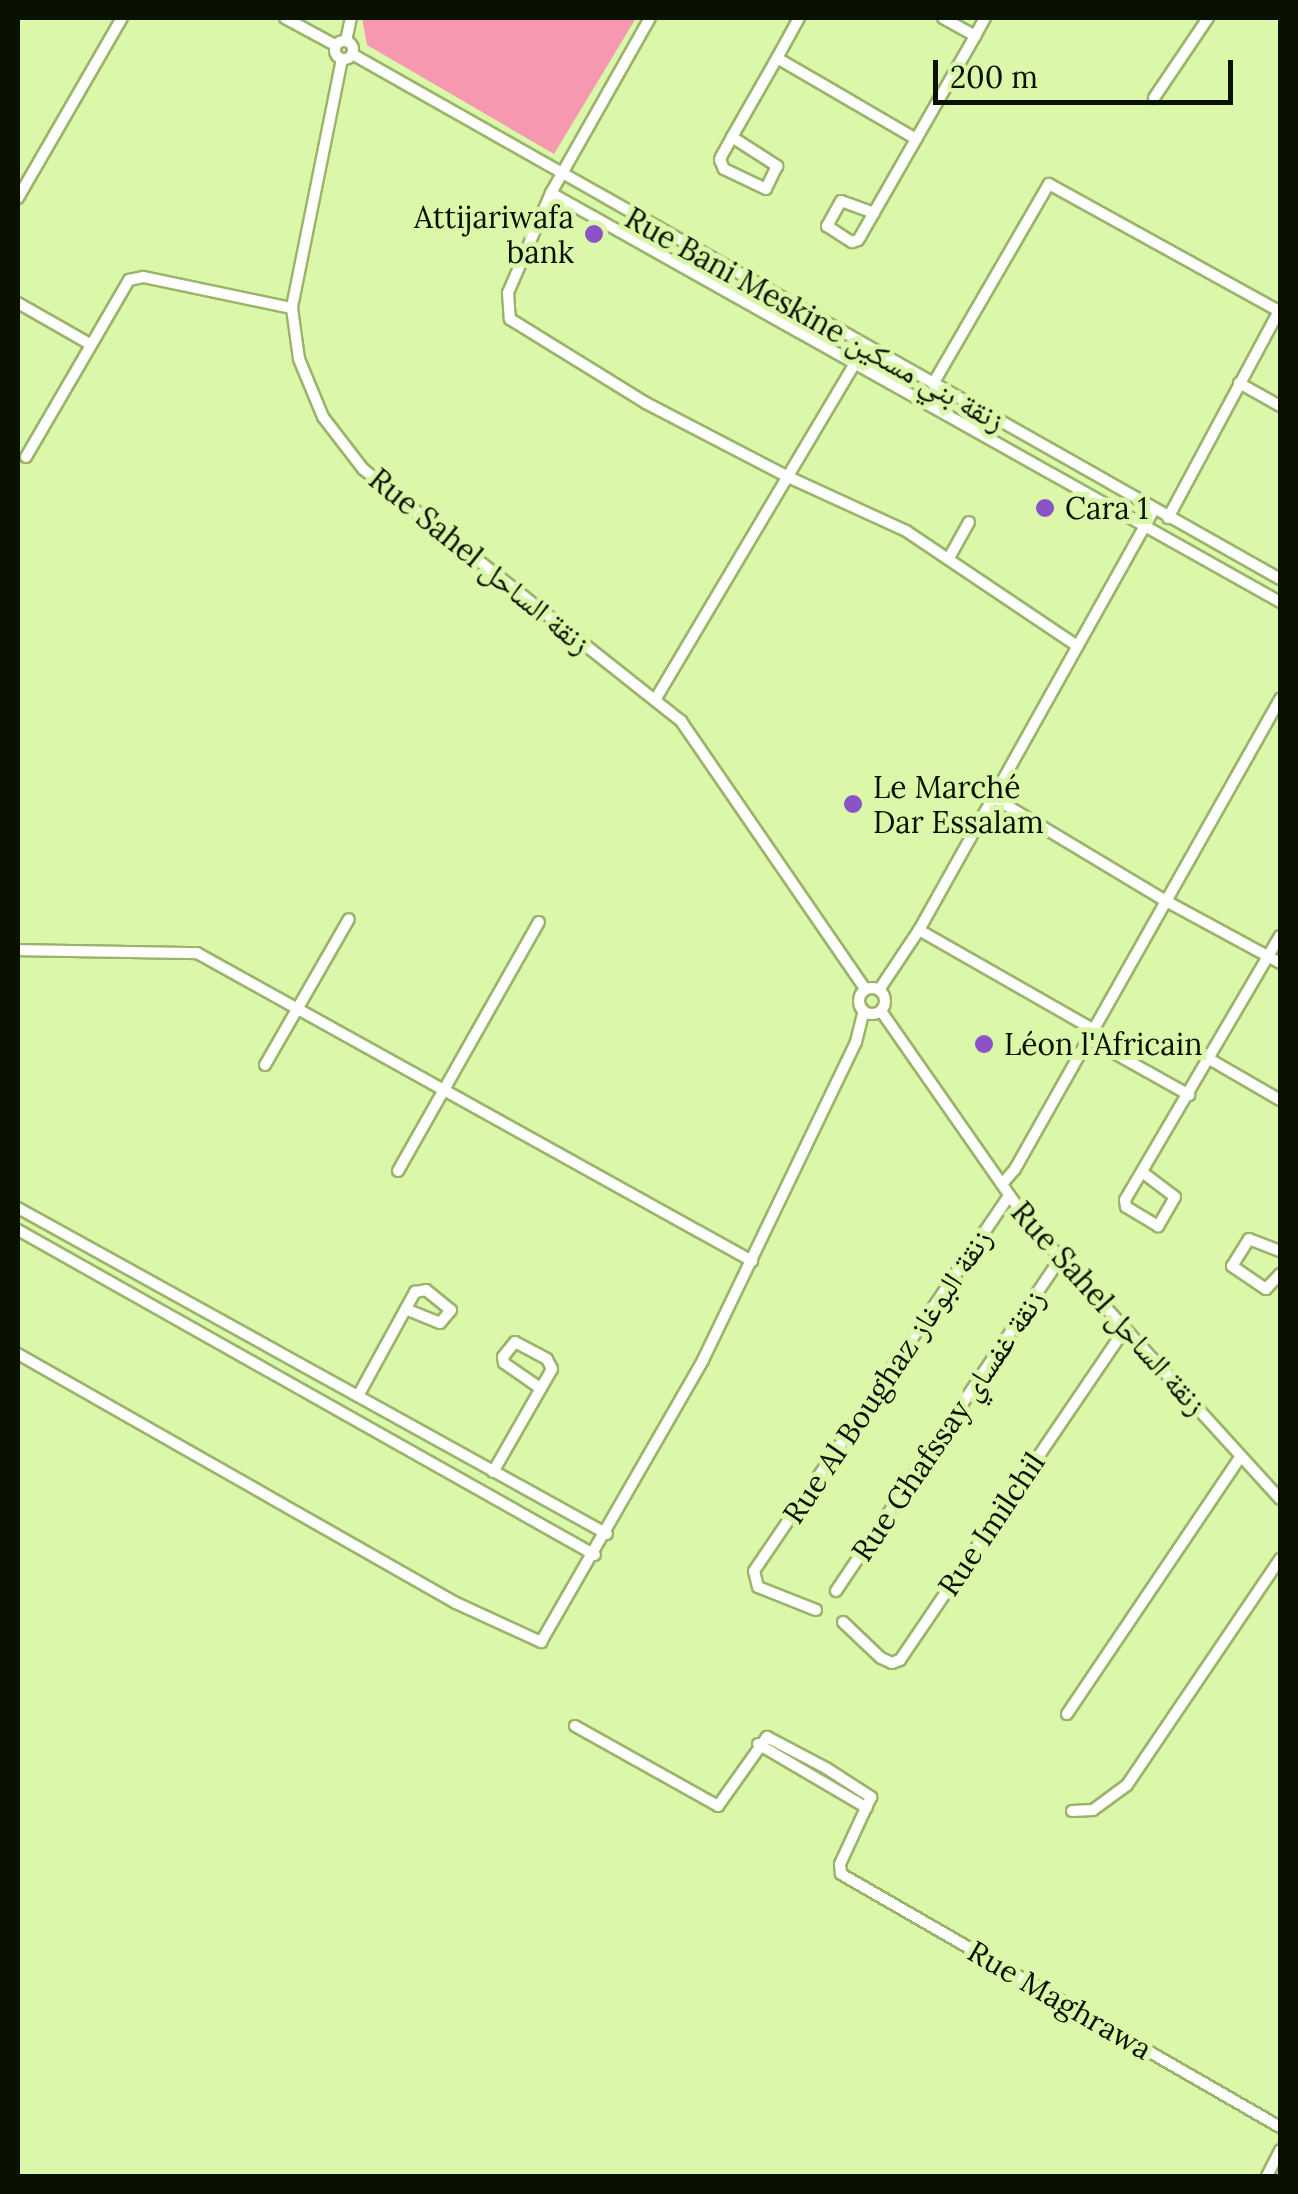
<!DOCTYPE html>
<html>
<head>
<meta charset="utf-8">
<style>
	body { margin:0 }
	#map { position:relative; width:1298px; height:2194px; overflow:hidden; background:#dbf7aa; font-family:Lora,"Noto Naskh Arabic",serif }
	div>[style] { position:absolute }
	[style*='--x'] { left:calc(var(--x)*1px); top:calc(var(--y)*1px); width:calc(var(--w)*1px); rotate:calc(var(--a)*1deg) }
	.green>* { inset:0; background:#f698af }
	.roads { filter:drop-shadow(2px 0 #9ab46a) drop-shadow(-2px 0 #9ab46a) drop-shadow(0 2px #9ab46a) drop-shadow(0 -2px #9ab46a) }
	.street>* { height:10px; margin:-5px; padding:0 5px; transform-origin:5px; border-radius:5px; background:#fff }
	.street>.ring { margin:-5px; padding:0; box-sizing:content-box; background:none; border:10px solid #fff; border-radius:50% }
	.dots>* { width:28px; height:28px; translate:-50% -50%; box-sizing:border-box; border:5px solid #dbf7aa; border-radius:50% }
	span { translate:-50% -50%; white-space:nowrap; text-align:center; line-height:1.15; -webkit-text-stroke:10px #dbf7aa; paint-order:stroke }
	.poi-label { font-size:30px; color:#091100 }
	.right { translate:-100% -50%; text-align:right }
	.left { translate:0 -50%; text-align:left }
	.street-label { font-size:30px; color:#091100 }
	.frame { position:absolute; inset:0; border:20px solid #091100; pointer-events:none }
	.scale { position:absolute; left:933px; top:60px; width:300px; height:45px; box-sizing:border-box; border:5px solid #091100; border-top:0; padding-left:12px; font-size:30px; line-height:35px; white-space:nowrap; color:#091100; -webkit-text-stroke:8px #dbf7aa; paint-order:stroke }
</style>
</head>
<body>
<div id="map">
	<div class="green">
		<div style="clip-path:polygon(362px 18px,636px 18px,554px 154px,367px 45px)"></div>
	</div>
	<div class="roads">
		<div class="street">
			<div style="--x:285;--y:18;--w:57;--a:28.4"></div>
			<div style="--x:650;--y:18;--w:201;--a:119.5"></div>
			<div style="--x:551;--y:193;--w:109;--a:113.3"></div>
			<div style="--x:508;--y:293;--w:26;--a:86"></div>
			<div style="--x:510;--y:319;--w:160;--a:31.7"></div>
			<div style="--x:646;--y:403;--w:158;--a:27.5"></div>
			<div style="--x:786;--y:476;--w:132;--a:24.6"></div>
			<div style="--x:906;--y:531;--w:206;--a:33.9"></div>
			<div style="--x:943;--y:18;--w:37;--a:29"></div>
			<div class="ring" style="left:335px;top:41px;width:8px;height:8px"></div>
			<div style="--x:346;--y:41;--w:24;--a:-78"></div>
			<div style="--x:352;--y:54;--w:1066;--a:29.5"></div>
			<div style="--x:777;--y:58;--w:161;--a:30.2"></div>
			<div style="--x:342;--y:59;--w:254;--a:101.4"></div>
			<div style="--x:292;--y:308;--w:51;--a:82.2"></div>
			<div style="--x:299;--y:359;--w:63;--a:67.5"></div>
			<div style="--x:323;--y:417;--w:66;--a:52.4"></div>
			<div style="--x:363;--y:469;--w:406;--a:38.4"></div>
			<div style="--x:681;--y:721;--w:326;--a:55.5"></div>
			<div style="--x:1154;--y:98;--w:97;--a:-56"></div>
			<div style="--x:732;--y:137;--w:54;--a:32.8"></div>
			<div style="--x:777;--y:166;--w:25;--a:116"></div>
			<div style="--x:766;--y:189;--w:47;--a:-154.5"></div>
			<div style="--x:724;--y:169;--w:10;--a:-114"></div>
			<div style="--x:720;--y:160;--w:3;--a:-72"></div>
			<div style="--x:721;--y:157;--w:23;--a:-61"></div>
			<div style="--x:732;--y:137;--w:91;--a:-60.3"></div>
			<div style="--x:777;--y:58;--w:46;--a:-61.2"></div>
			<div style="--x:551;--y:193;--w:836;--a:29.29"></div>
			<div style="--x:18;--y:198;--w:208;--a:-60"></div>
			<div style="--x:874;--y:213;--w:35;--a:-160"></div>
			<div style="--x:841;--y:201;--w:29;--a:119"></div>
			<div style="--x:827;--y:226;--w:30;--a:33"></div>
			<div style="--x:852;--y:242;--w:6;--a:-18"></div>
			<div style="--x:858;--y:240;--w:4;--a:-56"></div>
			<div style="--x:860;--y:237;--w:232;--a:-60.2"></div>
			<div style="--x:975;--y:36;--w:21;--a:-61"></div>
			<div style="--x:18;--y:303;--w:83;--a:29.7"></div>
			<div style="--x:1239;--y:383;--w:47;--a:29.3"></div>
			<div style="--x:933;--y:384;--w:231;--a:-59.9"></div>
			<div style="--x:1049;--y:184;--w:263;--a:28.9"></div>
			<div style="--x:26;--y:457;--w:205;--a:-59.8"></div>
			<div style="--x:129;--y:280;--w:14;--a:-12"></div>
			<div style="--x:143;--y:277;--w:152;--a:11.8"></div>
			<div style="--x:1168;--y:518;--w:237;--a:-61.8"></div>
			<div style="--x:949;--y:558;--w:41;--a:-60.9"></div>
			<div style="--x:655;--y:700;--w:392;--a:-59.3"></div>
			<div style="--x:991;--y:796;--w:204;--a:31"></div>
			<div style="--x:1166;--y:901;--w:130;--a:28.5"></div>
			<div style="--x:919;--y:930;--w:202;--a:29.7"></div>
			<div style="--x:18;--y:950;--w:179;--a:1"></div>
			<div style="--x:197;--y:953;--w:635;--a:29.03"></div>
			<div class="ring" style="left:859px;top:988px;width:16px;height:16px"></div>
			<div style="--x:879;--y:990;--w:72;--a:-56.3"></div>
			<div style="--x:919;--y:930;--w:482;--a:-60.8"></div>
			<div style="--x:881;--y:1011;--w:259;--a:55.1"></div>
			<div style="--x:1029;--y:1223;--w:373;--a:47.7"></div>
			<div style="--x:1089;--y:1039;--w:115;--a:29.2"></div>
			<div style="--x:1211;--y:1060;--w:80;--a:30.1"></div>
			<div style="--x:265;--y:1065;--w:168;--a:-60.1"></div>
			<div style="--x:398;--y:1171;--w:286;--a:-60.5"></div>
			<div style="--x:1142;--y:1172;--w:41;--a:37.1"></div>
			<div style="--x:1175;--y:1197;--w:34;--a:120"></div>
			<div style="--x:1158;--y:1226;--w:37;--a:-149"></div>
			<div style="--x:1126;--y:1207;--w:7;--a:-98"></div>
			<div style="--x:1125;--y:1200;--w:306;--a:-59.6"></div>
			<div style="--x:1002;--y:1184;--w:20;--a:-49"></div>
			<div style="--x:1015;--y:1169;--w:540;--a:-60.58"></div>
			<div style="--x:18;--y:1208;--w:673;--a:28.96"></div>
			<div style="--x:18;--y:1230;--w:662;--a:29.39"></div>
			<div style="--x:1280;--y:1251;--w:33;--a:-159"></div>
			<div style="--x:1249;--y:1239;--w:32;--a:122"></div>
			<div style="--x:1232;--y:1266;--w:41;--a:34.1"></div>
			<div style="--x:1266;--y:1289;--w:21;--a:-47"></div>
			<div style="--x:18;--y:1354;--w:504;--a:29.62"></div>
			<div style="--x:456;--y:1603;--w:94;--a:24.6"></div>
			<div style="--x:541;--y:1642;--w:325;--a:-60.1"></div>
			<div style="--x:703;--y:1360;--w:353;--a:-64.3"></div>
			<div style="--x:856;--y:1042;--w:32;--a:-76"></div>
			<div style="--x:358;--y:1396;--w:119;--a:-61.3"></div>
			<div style="--x:415;--y:1292;--w:11;--a:-10"></div>
			<div style="--x:426;--y:1290;--w:32;--a:39"></div>
			<div style="--x:451;--y:1310;--w:17;--a:130"></div>
			<div style="--x:440;--y:1323;--w:37;--a:-158"></div>
			<div style="--x:493;--y:1472;--w:119;--a:-60.2"></div>
			<div style="--x:552;--y:1369;--w:11;--a:-117"></div>
			<div style="--x:547;--y:1359;--w:36;--a:-152"></div>
			<div style="--x:515;--y:1342;--w:19;--a:129"></div>
			<div style="--x:503;--y:1357;--w:6;--a:81"></div>
			<div style="--x:504;--y:1363;--w:44;--a:34.8"></div>
			<div style="--x:836;--y:1591;--w:400;--a:-56"></div>
			<div style="--x:816;--y:1610;--w:62;--a:-158.4"></div>
			<div style="--x:758;--y:1587;--w:16;--a:-104"></div>
			<div style="--x:754;--y:1571;--w:453;--a:-55.8"></div>
			<div style="--x:843;--y:1622;--w:52;--a:43.5"></div>
			<div style="--x:881;--y:1658;--w:12;--a:24"></div>
			<div style="--x:892;--y:1663;--w:9;--a:-21"></div>
			<div style="--x:900;--y:1660;--w:400;--a:-55.8"></div>
			<div style="--x:1067;--y:1714;--w:311;--a:-56"></div>
			<div style="--x:575;--y:1726;--w:164;--a:29.2"></div>
			<div style="--x:718;--y:1806;--w:85;--a:-54.6"></div>
			<div style="--x:767;--y:1737;--w:67;--a:27.7"></div>
			<div style="--x:826;--y:1768;--w:54;--a:32.8"></div>
			<div style="--x:871;--y:1797;--w:74;--a:114.8"></div>
			<div style="--x:840;--y:1864;--w:10;--a:84"></div>
			<div style="--x:841;--y:1874;--w:507;--a:29.96"></div>
			<div style="--x:758;--y:1744;--w:126;--a:30.4"></div>
			<div style="--x:1072;--y:1811;--w:21;--a:-3"></div>
			<div style="--x:1093;--y:1810;--w:42;--a:-36.3"></div>
			<div style="--x:1127;--y:1785;--w:273;--a:-55.9"></div>
			<div style="--x:1267;--y:2176;--w:29;--a:-63"></div>
		</div>
	</div>
	<div class="dots">
		<div style="left:594px;top:234px;background:#8d51c8"></div>
		<div style="left:1045px;top:508px;background:#8d51c8"></div>
		<div style="left:853px;top:804px;background:#8d51c8"></div>
		<div style="left:984px;top:1044px;background:#8d51c8"></div>
	</div>
	<div class="poi-label">
		<span class="right" style="left:574px;top:234px">Attijariwafa<br>bank</span>
		<span class="left" style="left:1065px;top:508px">Cara 1</span>
		<span class="left" style="left:873px;top:804px">Le Marché<br>Dar Essalam</span>
		<span class="left" style="left:1004px;top:1044px">Léon l'Africain</span>
	</div>
	<div class="street-label">
		<span style="left:815px;top:319px;rotate:29deg">Rue Bani Meskine زنقة بني مسكين</span>
		<span style="left:480px;top:561px;rotate:39deg">Rue Sahel زنقة الساحل</span>
		<span style="left:1109px;top:1308px;rotate:48deg">Rue Sahel زنقة الساحل</span>
		<span style="left:887px;top:1376px;rotate:-56deg">Rue Al Boughaz زنقة البوغاز</span>
		<span style="left:948px;top:1425px;rotate:-56deg">Rue Ghafssay زنقة غفساي</span>
		<span style="left:991px;top:1524px;rotate:-56deg">Rue Imilchil</span>
		<span style="left:1060px;top:2000px;rotate:30deg">Rue Maghrawa</span>
	</div>
	<div class="frame"></div>
	<div class="scale">200 m</div>
</div>
</body>
</html>
